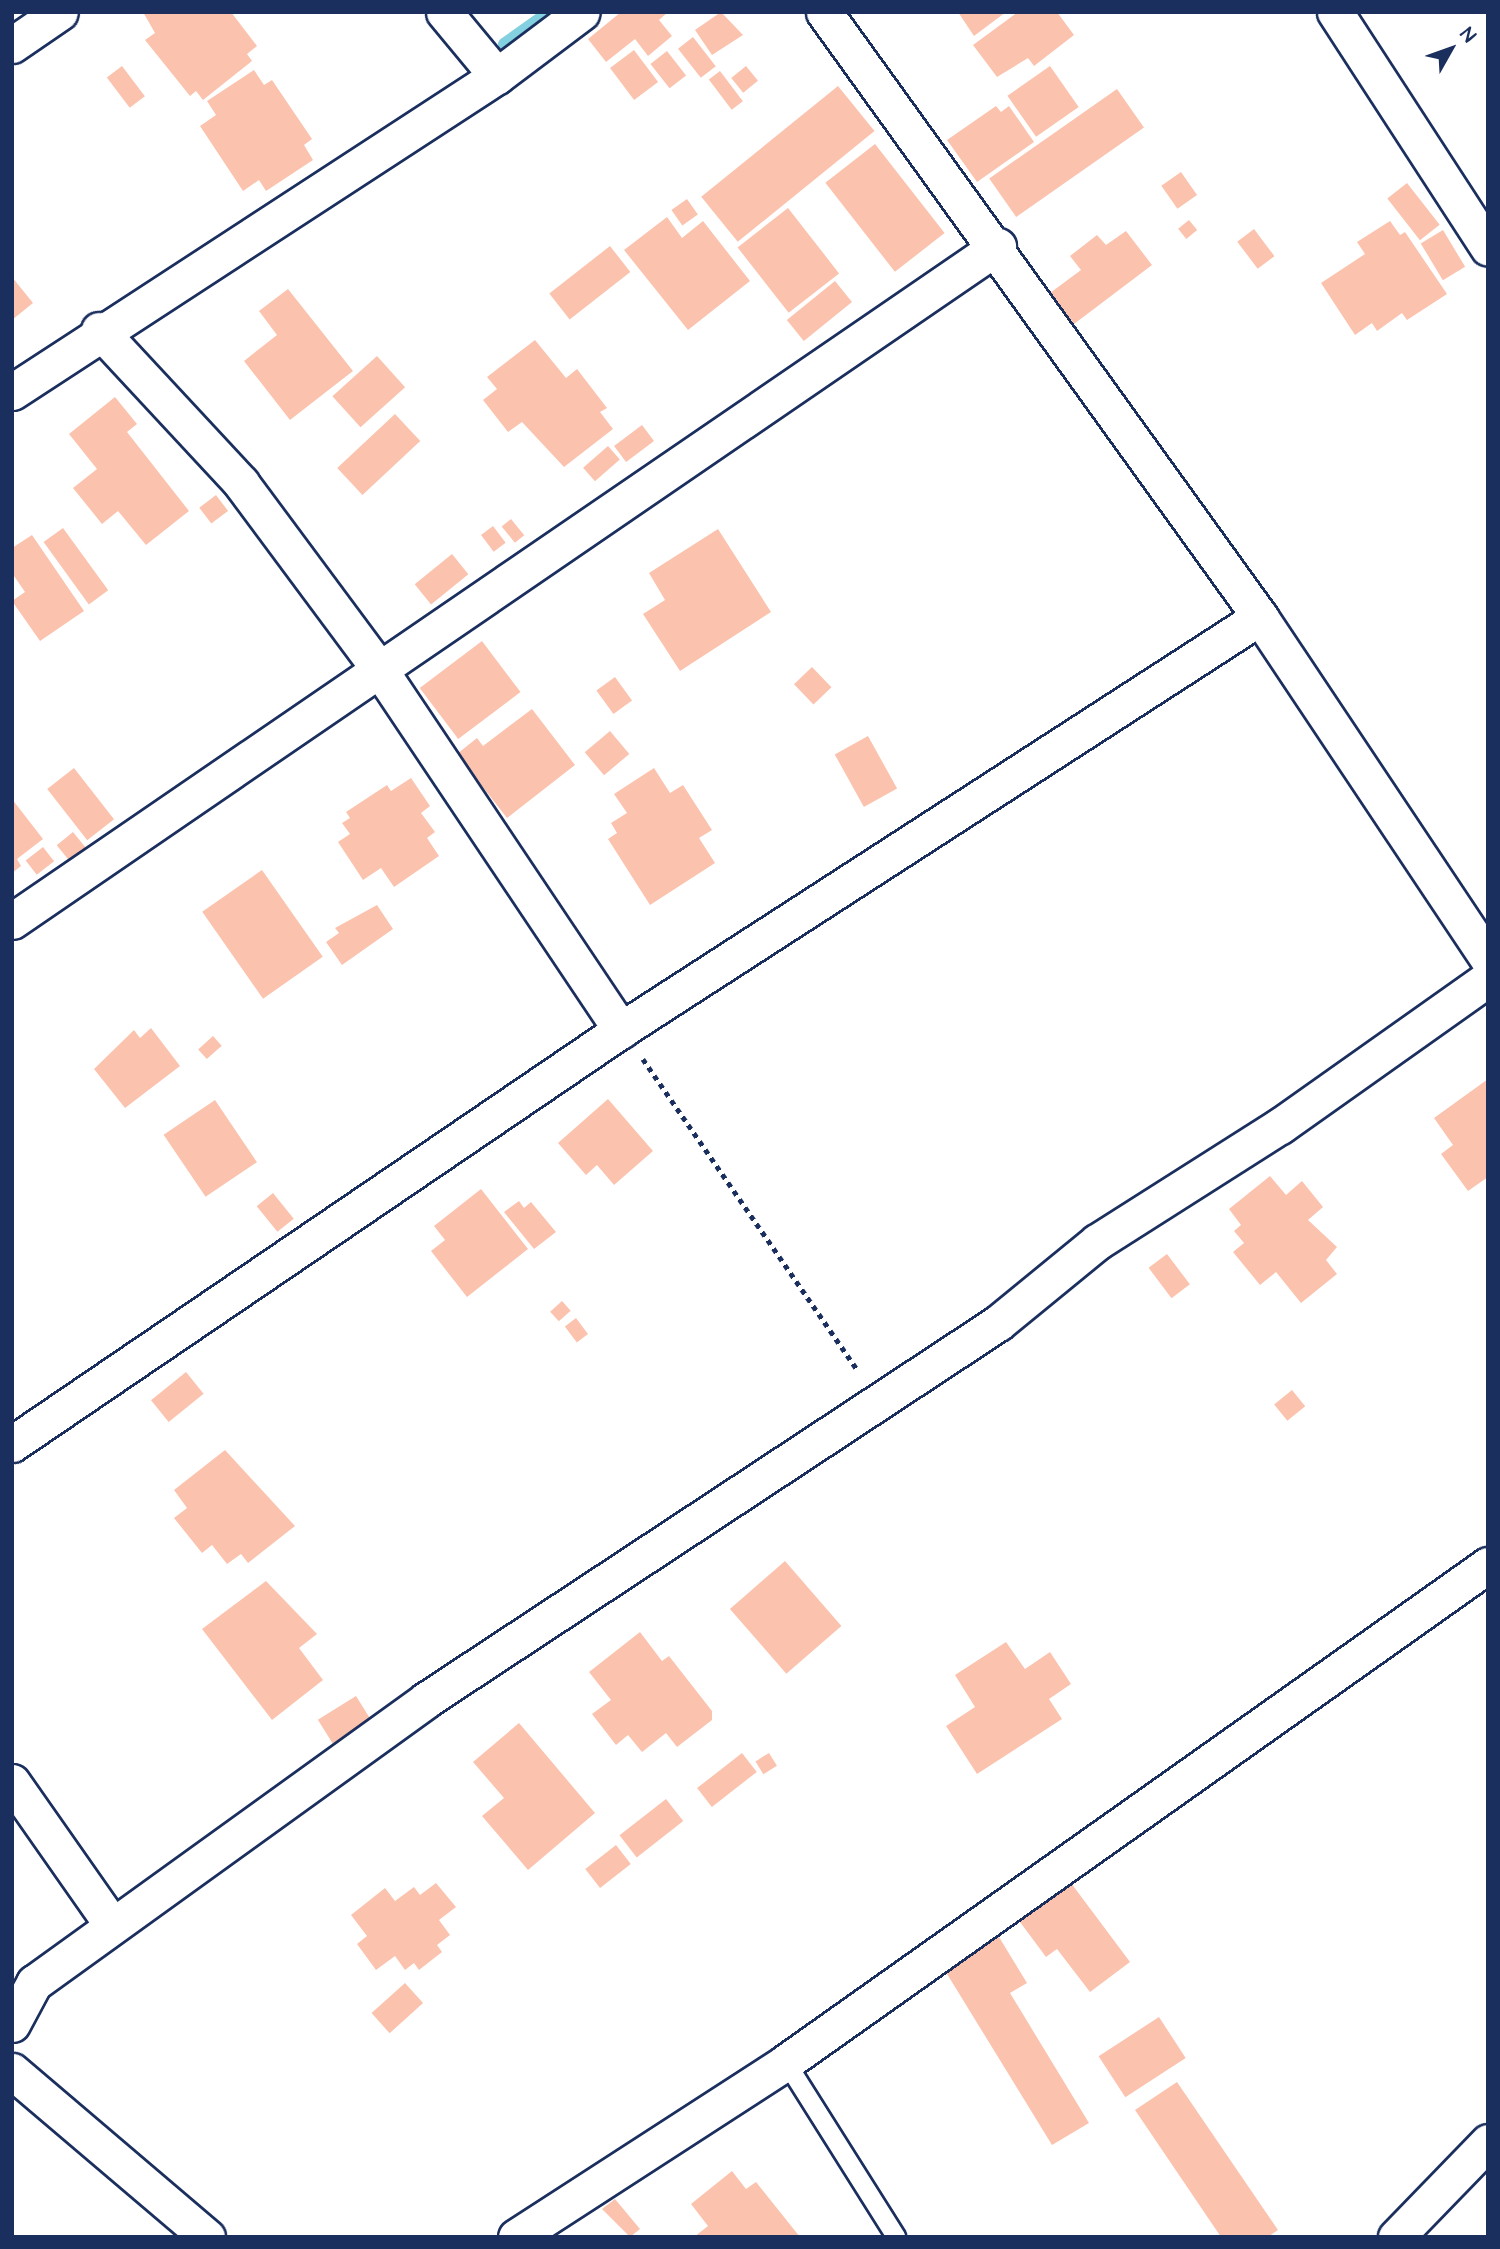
<!DOCTYPE html>
<html>
<head>
<meta charset="utf-8">
<style>
	body { margin:0 }
	#map { position:relative; width:1500px; height:2249px; overflow:hidden; background:#fff; font-family:"Architects Daughter",sans-serif }
	div>[style] { position:absolute }
	[style*='--x'] { left:calc(var(--x)*1px); top:calc(var(--y)*1px); width:calc(var(--w)*1px); rotate:calc(var(--a)*1deg) }
	.stream>* { height:12px; margin:-6px; padding:0 6px; transform-origin:6px; border-radius:6px; background:#82d0e0 }
	.building>* { inset:0; background:#fbc3ae; transform-origin:0 0 }
	.path>* { height:4.5px; margin-top:-2.25px; transform-origin:0; background:repeating-linear-gradient(90deg,#1b2f5e 0 5px,transparent 0 10px) }
	.roads { filter:drop-shadow(2px 0 #1b2f5e) drop-shadow(-2px 0 #1b2f5e) drop-shadow(0 2px #1b2f5e) drop-shadow(0 -2px #1b2f5e) }
	.lane>* { height:18px; margin:-9px; padding:0 9px; transform-origin:9px; border-radius:9px; background:#fff }
	.street>* { height:35px; margin:-17.5px; padding:0 17.5px; transform-origin:17.5px; border-radius:17.5px; background:#fff }
	span { translate:-50% -50%; white-space:nowrap; text-align:center; line-height:1.15; -webkit-text-stroke:5px #fff; paint-order:stroke }
	.frame { position:absolute; inset:0; border:14px solid #1b2f5e; pointer-events:none }
	.north { position:absolute; left:1416px; top:14px; width:70px; height:70px; -webkit-text-stroke:5px #fff; paint-order:stroke; rotate:50deg; font-size:19px; font-weight:700; line-height:28px; text-align:center; color:#1b2f5e }
	.north::after { content:''; display:block; margin:auto; width:24px; height:32px; background:#1b2f5e; clip-path:polygon(50% 0,100% 100%,50% 72%,0 100%) }
</style>
</head>
<body>
<div id="map">
	<div class="stream">
		<div style="--x:504;--y:44;--w:55;--a:-35.4"></div>
	</div>
	<div class="building">
		<div style="clip-path:polygon(143px 12px,231px 12px,257px 46px,247px 54px,252px 61px,203px 100px,196px 91px,190px 96px,145px 40px,155px 33px)"></div>
		<div style="clip-path:polygon(621px 12px,668px 12px,659px 20px,672px 36px,648px 56px,635px 39px,606px 62px,588px 39px)"></div>
		<div style="clip-path:polygon(721px 12px,743px 35px,712px 55px,695px 30px)"></div>
		<div style="clip-path:polygon(958px 12px,1006px 12px,974px 36px)"></div>
		<div style="clip-path:polygon(1018px 12px,1057px 12px,1074px 35px,1034px 66px,1028px 58px,997px 77px,973px 45px)"></div>
		<div style="left:693px;top:37px;width:37px;height:19px;rotate:52deg"></div>
		<div style="left:634px;top:50px;width:40px;height:30px;rotate:53deg"></div>
		<div style="left:667px;top:51px;width:31px;height:21px;rotate:52deg"></div>
		<div style="left:122px;top:66px;width:38px;height:19px;rotate:53deg"></div>
		<div style="left:746px;top:66px;width:19px;height:19px;rotate:51deg"></div>
		<div style="left:1050px;top:66px;width:50px;height:52px;rotate:55deg"></div>
		<div style="clip-path:polygon(254px 70px,264px 85px,272px 80px,312px 139px,304px 145px,313px 160px,266px 191px,259px 180px,243px 191px,200px 126px,216px 115px,207px 101px)"></div>
		<div style="left:720px;top:71px;width:38px;height:14px;rotate:53deg"></div>
		<div style="left:838px;top:86px;width:58px;height:176px;rotate:51deg"></div>
		<div style="left:1117px;top:89px;width:47px;height:156px;rotate:55deg"></div>
		<div style="clip-path:polygon(996px 106px,1001px 112px,1009px 106px,1034px 142px,977px 182px,947px 140px)"></div>
		<div style="left:875px;top:144px;width:113px;height:63px;rotate:52deg"></div>
		<div style="left:1181px;top:172px;width:28px;height:24px;rotate:55deg"></div>
		<div style="left:1407px;top:183px;width:53px;height:25px;rotate:52deg"></div>
		<div style="left:687px;top:199px;width:19px;height:19px;rotate:55deg"></div>
		<div style="left:788px;top:208px;width:83px;height:64px;rotate:52deg"></div>
		<div style="clip-path:polygon(667px 217px,682px 238px,703px 221px,750px 281px,688px 330px,624px 250px)"></div>
		<div style="left:1189px;top:220px;width:13px;height:14px;rotate:51deg"></div>
		<div style="clip-path:polygon(1390px 221px,1400px 235px,1405px 232px,1447px 294px,1407px 320px,1402px 313px,1377px 331px,1372px 323px,1355px 335px,1321px 283px,1365px 254px,1357px 242px)"></div>
		<div style="left:1254px;top:229px;width:34px;height:21px;rotate:53deg"></div>
		<div style="left:1443px;top:230px;width:43px;height:26px;rotate:59deg"></div>
		<div style="clip-path:polygon(1126px 231px,1152px 265px,1074px 324px,1050px 293px,1081px 270px,1070px 256px,1097px 235px,1106px 245px)"></div>
		<div style="left:610px;top:246px;width:33px;height:77px;rotate:52deg"></div>
		<div style="clip-path:polygon(12px 277px,33px 303px,12px 320px)"></div>
		<div style="left:835px;top:281px;width:27px;height:62px;rotate:51deg"></div>
		<div style="clip-path:polygon(288px 289px,353px 371px,290px 420px,244px 361px,277px 335px,259px 311px)"></div>
		<div style="clip-path:polygon(535px 340px,566px 378px,577px 369px,607px 408px,600px 412px,613px 429px,564px 467px,522px 422px,508px 432px,483px 400px,497px 389px,487px 377px)"></div>
		<div style="left:377px;top:356px;width:42px;height:60px;rotate:48deg"></div>
		<div style="clip-path:polygon(115px 397px,137px 424px,127px 432px,189px 511px,146px 545px,118px 511px,102px 524px,73px 488px,97px 469px,69px 434px)"></div>
		<div style="left:395px;top:414px;width:37px;height:79px;rotate:47deg"></div>
		<div style="left:642px;top:425px;width:20px;height:35px;rotate:53deg"></div>
		<div style="left:608px;top:446px;width:18px;height:33px;rotate:49deg"></div>
		<div style="left:216px;top:495px;width:20px;height:21px;rotate:53deg"></div>
		<div style="left:511px;top:519px;width:21px;height:12px;rotate:51deg"></div>
		<div style="left:493px;top:526px;width:21px;height:15px;rotate:53deg"></div>
		<div style="left:63px;top:528px;width:77px;height:24px;rotate:54deg"></div>
		<div style="clip-path:polygon(718px 529px,771px 612px,680px 671px,643px 614px,665px 600px,649px 573px)"></div>
		<div style="clip-path:polygon(32px 535px,84px 611px,40px 641px,12px 601px,25px 592px,12px 573px,12px 548px)"></div>
		<div style="left:452px;top:554px;width:26px;height:48px;rotate:51deg"></div>
		<div style="left:482px;top:641px;width:64px;height:78px;rotate:53deg"></div>
		<div style="left:812px;top:667px;width:28px;height:25px;rotate:46deg"></div>
		<div style="left:615px;top:677px;width:29px;height:23px;rotate:54deg"></div>
		<div style="clip-path:polygon(532px 709px,575px 765px,507px 818px,457px 754px,477px 738px,483px 746px)"></div>
		<div style="left:610px;top:731px;width:30px;height:33px;rotate:50deg"></div>
		<div style="left:868px;top:736px;width:60px;height:38px;rotate:61deg"></div>
		<div style="left:74px;top:768px;width:65px;height:34px;rotate:52deg"></div>
		<div style="clip-path:polygon(654px 768px,670px 793px,683px 785px,712px 830px,699px 838px,715px 863px,650px 905px,608px 839px,617px 833px,611px 823px,627px 813px,614px 794px)"></div>
		<div style="clip-path:polygon(411px 778px,430px 806px,421px 813px,435px 832px,427px 838px,439px 856px,394px 887px,381px 868px,363px 880px,338px 842px,350px 834px,342px 823px,350px 818px,346px 812px,387px 785px,391px 791px)"></div>
		<div style="clip-path:polygon(12px 799px,43px 839px,17px 859px,21px 866px,12px 873px)"></div>
		<div style="left:73px;top:832px;width:21px;height:21px;rotate:51deg"></div>
		<div style="left:43px;top:847px;width:18px;height:22px;rotate:52deg"></div>
		<div style="left:262px;top:870px;width:106px;height:73px;rotate:55deg"></div>
		<div style="clip-path:polygon(377px 905px,393px 929px,342px 965px,326px 942px,339px 933px,335px 928px)"></div>
		<div style="clip-path:polygon(151px 1028px,180px 1066px,125px 1108px,94px 1069px,134px 1030px,140px 1038px)"></div>
		<div style="left:213px;top:1036px;width:13px;height:20px;rotate:48deg"></div>
		<div style="clip-path:polygon(1488px 1079px,1488px 1177px,1468px 1191px,1441px 1154px,1453px 1145px,1434px 1118px)"></div>
		<div style="clip-path:polygon(608px 1099px,653px 1151px,614px 1185px,597px 1165px,586px 1175px,558px 1143px)"></div>
		<div style="left:215px;top:1100px;width:75px;height:62px;rotate:56deg"></div>
		<div style="clip-path:polygon(1270px 1176px,1286px 1195px,1302px 1181px,1323px 1207px,1308px 1220px,1337px 1247px,1326px 1260px,1337px 1274px,1301px 1303px,1276px 1272px,1260px 1285px,1233px 1252px,1244px 1243px,1234px 1231px,1241px 1225px,1229px 1209px)"></div>
		<div style="clip-path:polygon(481px 1189px,528px 1249px,467px 1297px,431px 1251px,445px 1240px,434px 1226px)"></div>
		<div style="left:273px;top:1193px;width:33px;height:21px;rotate:51deg"></div>
		<div style="clip-path:polygon(519px 1201px,524px 1208px,531px 1202px,556px 1232px,534px 1249px,504px 1212px)"></div>
		<div style="left:1167px;top:1254px;width:38px;height:23px;rotate:53deg"></div>
		<div style="left:562px;top:1301px;width:13px;height:16px;rotate:48deg"></div>
		<div style="left:576px;top:1318px;width:20px;height:14px;rotate:53deg"></div>
		<div style="left:186px;top:1372px;width:28px;height:45px;rotate:51deg"></div>
		<div style="left:1292px;top:1390px;width:21px;height:23px;rotate:51deg"></div>
		<div style="clip-path:polygon(225px 1450px,295px 1526px,248px 1563px,241px 1554px,227px 1564px,212px 1545px,202px 1553px,174px 1518px,187px 1508px,174px 1490px)"></div>
		<div style="left:785px;top:1561px;width:86px;height:73px;rotate:49deg"></div>
		<div style="clip-path:polygon(266px 1581px,317px 1634px,299px 1648px,323px 1680px,272px 1720px,202px 1629px)"></div>
		<div style="clip-path:polygon(640px 1632px,662px 1661px,669px 1656px,712px 1711px,712px 1720px,677px 1747px,666px 1733px,642px 1752px,628px 1735px,616px 1745px,592px 1714px,611px 1700px,589px 1672px)"></div>
		<div style="clip-path:polygon(1006px 1642px,1025px 1669px,1050px 1652px,1071px 1684px,1049px 1699px,1062px 1719px,977px 1774px,946px 1726px,975px 1707px,955px 1675px)"></div>
		<div style="left:356px;top:1696px;width:28px;height:45px;rotate:58deg"></div>
		<div style="clip-path:polygon(519px 1723px,595px 1813px,528px 1870px,482px 1816px,504px 1798px,473px 1762px)"></div>
		<div style="left:742px;top:1753px;width:24px;height:57px;rotate:52deg"></div>
		<div style="left:769px;top:1753px;width:15px;height:16px;rotate:58deg"></div>
		<div style="left:666px;top:1799px;width:28px;height:59px;rotate:52deg"></div>
		<div style="left:616px;top:1845px;width:24px;height:39px;rotate:52deg"></div>
		<div style="clip-path:polygon(436px 1883px,456px 1907px,439px 1920px,450px 1935px,437px 1945px,442px 1952px,419px 1970px,414px 1963px,405px 1970px,395px 1956px,376px 1970px,357px 1944px,367px 1936px,351px 1915px,385px 1888px,395px 1901px,414px 1887px,420px 1895px)"></div>
		<div style="clip-path:polygon(1071px 1883px,1130px 1962px,1090px 1992px,1057px 1949px,1046px 1957px,1020px 1922px)"></div>
		<div style="clip-path:polygon(999px 1937px,1027px 1983px,1010px 1993px,1089px 2123px,1052px 2145px,944px 1969px)"></div>
		<div style="left:405px;top:1983px;width:27px;height:45px;rotate:48deg"></div>
		<div style="left:1159px;top:2017px;width:49px;height:72px;rotate:57deg"></div>
		<div style="clip-path:polygon(1177px 2082px,1278px 2230px,1268px 2237px,1221px 2237px,1135px 2110px)"></div>
		<div style="clip-path:polygon(732px 2171px,746px 2189px,756px 2182px,800px 2237px,694px 2237px,708px 2226px,691px 2204px)"></div>
		<div style="clip-path:polygon(615px 2199px,640px 2229px,630px 2237px,602px 2209px)"></div>
	</div>
	<div class="path">
		<div style="--x:643;--y:1059;--w:377;--a:55.4"></div>
	</div>
	<div class="roads">
		<div class="lane">
			<div style="--x:786;--y:2062;--w:207;--a:57.8"></div>
		</div>
		<div class="street">
			<div style="--x:444;--y:12;--w:83;--a:50.4"></div>
			<div style="--x:824;--y:12;--w:746;--a:54.22"></div>
			<div style="--x:1260;--y:617;--w:411;--a:56.3"></div>
			<div style="--x:1335;--y:12;--w:281;--a:57"></div>
			<div style="--x:12;--y:45;--w:58;--a:-34.5"></div>
			<div style="--x:99;--y:330;--w:209;--a:47.1"></div>
			<div style="--x:241;--y:483;--w:237;--a:53.4"></div>
			<div style="--x:382;--y:673;--w:430;--a:56.2"></div>
			<div style="--x:12;--y:392;--w:579;--a:-33.09"></div>
			<div style="--x:497;--y:76;--w:106;--a:-37"></div>
			<div style="--x:12;--y:921;--w:1195;--a:-34.39"></div>
			<div style="--x:12;--y:1444;--w:736;--a:-34.21"></div>
			<div style="--x:621;--y:1030;--w:761;--a:-32.88"></div>
			<div style="--x:12;--y:1782;--w:174;--a:55"></div>
			<div style="--x:12;--y:2024;--w:47;--a:-61.8"></div>
			<div style="--x:34;--y:1983;--w:483;--a:-35.8"></div>
			<div style="--x:426;--y:1700;--w:685;--a:-33.39"></div>
			<div style="--x:998;--y:1323;--w:128;--a:-39.3"></div>
			<div style="--x:1097;--y:1242;--w:217;--a:-32.4"></div>
			<div style="--x:1280;--y:1126;--w:255;--a:-35.3"></div>
			<div style="--x:12;--y:2071;--w:256;--a:40.4"></div>
			<div style="--x:516;--y:2237;--w:322;--a:-32.9"></div>
			<div style="--x:786;--y:2062;--w:860;--a:-35.3"></div>
			<div style="--x:1396;--y:2237;--w:132;--a:-45.9"></div>
		</div>
	</div>
	<div class="frame"></div>
	<div class="north">N</div>
</div>
</body>
</html>
